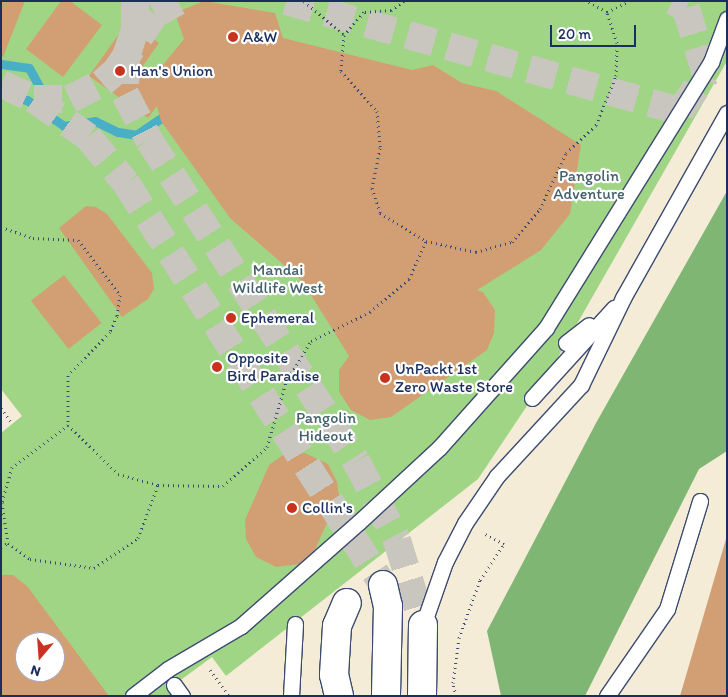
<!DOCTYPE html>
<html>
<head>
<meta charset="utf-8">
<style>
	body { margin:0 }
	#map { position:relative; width:728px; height:697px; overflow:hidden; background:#f4ecd7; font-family:Itim,sans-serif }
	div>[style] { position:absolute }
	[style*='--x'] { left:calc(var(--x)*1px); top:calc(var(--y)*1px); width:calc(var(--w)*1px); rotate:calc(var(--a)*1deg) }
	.green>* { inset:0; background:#a0d586 }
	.forest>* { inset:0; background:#80b673 }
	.stream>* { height:9px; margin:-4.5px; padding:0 4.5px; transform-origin:4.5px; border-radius:4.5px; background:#48afc7 }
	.building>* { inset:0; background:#d29f75; transform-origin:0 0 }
	.minor-tunnel>* { height:28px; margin-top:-14px; transform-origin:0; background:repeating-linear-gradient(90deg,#c9c6bf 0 28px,transparent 0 42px) }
	.path>* { height:3px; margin-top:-1.5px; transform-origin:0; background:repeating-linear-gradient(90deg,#3c4b70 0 1px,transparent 0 5px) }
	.roads { filter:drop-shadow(1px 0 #3c4b70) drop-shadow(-1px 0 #3c4b70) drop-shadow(0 1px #3c4b70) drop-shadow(0 -1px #3c4b70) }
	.service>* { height:15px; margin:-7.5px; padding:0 7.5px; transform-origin:7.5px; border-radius:7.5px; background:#fff }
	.minor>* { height:28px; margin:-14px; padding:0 14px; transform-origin:14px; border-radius:14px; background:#fff }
	.dots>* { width:14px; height:14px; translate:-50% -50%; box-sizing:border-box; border:2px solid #fff; border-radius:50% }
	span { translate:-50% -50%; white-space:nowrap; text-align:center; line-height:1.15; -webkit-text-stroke:4.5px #fff; paint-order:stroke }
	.poi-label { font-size:16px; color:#1b2f5e }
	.left { translate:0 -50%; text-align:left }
	.park-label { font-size:16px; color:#43616a }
	.frame { position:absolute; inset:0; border:2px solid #1b2f5e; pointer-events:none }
	.north { position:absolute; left:15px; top:632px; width:50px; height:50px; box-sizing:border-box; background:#fff; border:1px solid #a4acbf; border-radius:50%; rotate:198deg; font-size:14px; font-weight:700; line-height:20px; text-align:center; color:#1b2f5e }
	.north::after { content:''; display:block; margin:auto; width:18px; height:22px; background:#c8321e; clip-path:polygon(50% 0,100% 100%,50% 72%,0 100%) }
	.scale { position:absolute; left:550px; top:25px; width:86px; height:22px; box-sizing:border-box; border:2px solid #1b2f5e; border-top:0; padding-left:6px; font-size:15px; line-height:18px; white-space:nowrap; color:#1b2f5e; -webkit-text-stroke:4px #fff; paint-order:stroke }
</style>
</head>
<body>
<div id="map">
	<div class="green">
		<div style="clip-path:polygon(evenodd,1px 1px,727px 1px,727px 61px,549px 373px,478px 479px,226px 676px,212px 657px,174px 685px,174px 696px,1px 696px,1px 433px,22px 416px,1px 389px,1px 1px,25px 642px,55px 642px,55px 672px,25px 672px,25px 642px)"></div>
	</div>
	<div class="forest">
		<div style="clip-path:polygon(727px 191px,727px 451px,699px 469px,585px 696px,501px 696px,487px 631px,596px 423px)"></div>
	</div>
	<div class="stream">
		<div style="--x:1;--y:64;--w:28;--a:8"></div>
		<div style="--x:29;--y:68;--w:25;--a:61"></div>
		<div style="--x:41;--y:90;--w:25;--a:76"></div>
		<div style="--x:1;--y:95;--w:26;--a:11"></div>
		<div style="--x:27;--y:100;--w:45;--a:35.1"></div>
		<div style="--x:64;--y:126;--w:31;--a:-9"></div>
		<div style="--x:95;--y:121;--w:25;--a:26"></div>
		<div style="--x:118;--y:132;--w:18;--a:9"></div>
		<div style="--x:136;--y:135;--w:41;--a:-34.1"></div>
	</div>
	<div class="building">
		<div style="clip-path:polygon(1px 1px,25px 1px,3px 57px,1px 56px)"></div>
		<div style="clip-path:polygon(61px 1px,70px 1px,102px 25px,63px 77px,26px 49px)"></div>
		<div style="clip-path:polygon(204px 1px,275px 13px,283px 38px,412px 70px,433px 65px,462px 83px,496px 91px,581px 145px,570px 214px,541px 250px,477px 290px,483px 292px,495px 310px,494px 333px,487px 350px,391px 417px,370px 420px,351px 410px,339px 392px,339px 370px,349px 356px,311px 295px,301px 280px,230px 218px,161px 121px,157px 106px,148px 118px,89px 76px,128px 21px,159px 43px,142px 67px,160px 79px,163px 65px,184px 39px,175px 13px)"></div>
		<div style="clip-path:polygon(86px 206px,96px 207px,107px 214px,152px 273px,154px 289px,148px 299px,122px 317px,59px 228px)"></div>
		<div style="left:64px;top:275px;width:61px;height:42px;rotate:52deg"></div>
		<div style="clip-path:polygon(305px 453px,328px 464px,337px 482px,339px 496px,314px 552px,300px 564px,276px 567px,256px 557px,246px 539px,245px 520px,269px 465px,283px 455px)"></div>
		<div style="clip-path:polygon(726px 539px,727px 696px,680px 696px)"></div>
		<div style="clip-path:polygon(evenodd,1px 575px,13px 575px,27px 586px,109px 696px,1px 696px,1px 575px,25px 642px,55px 642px,55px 672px,25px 672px,25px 642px)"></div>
	</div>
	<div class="minor-tunnel">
		<div style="--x:135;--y:1;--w:28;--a:90"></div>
		<div style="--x:135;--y:29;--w:28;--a:108"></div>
		<div style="--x:126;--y:56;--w:38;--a:92"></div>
		<div style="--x:125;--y:94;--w:52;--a:62.4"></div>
		<div style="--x:149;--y:140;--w:382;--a:57.2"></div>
		<div style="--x:356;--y:461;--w:89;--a:62.6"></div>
		<div style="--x:397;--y:540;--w:89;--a:73"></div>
		<div style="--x:286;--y:1;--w:409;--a:15.6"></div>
		<div style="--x:680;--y:111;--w:45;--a:-54.9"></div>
		<div style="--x:706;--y:74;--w:69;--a:-106.9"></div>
		<div style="--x:686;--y:8;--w:15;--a:-152"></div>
		<div style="--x:1;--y:84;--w:36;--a:24"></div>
		<div style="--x:34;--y:99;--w:66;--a:35.1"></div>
		<div style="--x:88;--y:137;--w:60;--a:50.4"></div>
		<div style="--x:126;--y:183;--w:477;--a:57.4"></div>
		<div style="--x:34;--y:99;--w:36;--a:0"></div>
		<div style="--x:70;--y:99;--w:36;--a:-27"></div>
		<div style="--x:102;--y:83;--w:18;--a:-41"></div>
		<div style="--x:116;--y:71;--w:69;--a:-55.6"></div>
		<div style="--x:155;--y:14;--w:26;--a:-29"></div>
	</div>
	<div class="path">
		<div style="--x:304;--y:1;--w:52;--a:40.4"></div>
		<div style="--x:404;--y:1;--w:16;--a:145"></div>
		<div style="--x:391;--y:10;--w:27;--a:176"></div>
		<div style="--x:364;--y:12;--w:30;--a:131"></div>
		<div style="--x:344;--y:35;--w:36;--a:95"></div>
		<div style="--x:341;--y:71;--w:54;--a:48"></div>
		<div style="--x:377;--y:111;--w:37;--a:85"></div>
		<div style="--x:380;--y:148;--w:41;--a:101.3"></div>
		<div style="--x:372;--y:188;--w:26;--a:72"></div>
		<div style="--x:380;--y:213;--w:54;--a:31.3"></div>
		<div style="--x:426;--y:241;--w:51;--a:12.4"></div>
		<div style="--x:476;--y:252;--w:37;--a:-16"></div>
		<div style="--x:512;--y:242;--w:43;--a:-49.7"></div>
		<div style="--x:540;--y:209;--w:62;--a:-65.1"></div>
		<div style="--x:566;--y:153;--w:41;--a:-43"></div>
		<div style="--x:596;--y:125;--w:53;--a:-67.8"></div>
		<div style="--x:616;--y:76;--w:33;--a:-88"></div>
		<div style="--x:617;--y:43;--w:33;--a:-108"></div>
		<div style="--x:607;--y:12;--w:23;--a:-151"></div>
		<div style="--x:607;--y:12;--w:25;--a:-26"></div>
		<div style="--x:1;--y:227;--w:34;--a:19"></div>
		<div style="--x:33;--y:238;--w:45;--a:2.5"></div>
		<div style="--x:78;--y:240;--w:69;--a:52.6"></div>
		<div style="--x:120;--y:295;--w:21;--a:98"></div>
		<div style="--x:117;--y:316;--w:17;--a:114"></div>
		<div style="--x:110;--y:332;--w:60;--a:134.3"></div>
		<div style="--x:68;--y:375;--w:50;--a:90"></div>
		<div style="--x:68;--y:425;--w:70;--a:44.4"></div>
		<div style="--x:118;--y:474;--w:41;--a:15.4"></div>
		<div style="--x:158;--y:485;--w:65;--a:0.9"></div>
		<div style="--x:223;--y:486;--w:59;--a:-41.6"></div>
		<div style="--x:267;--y:447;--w:68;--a:-73.7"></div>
		<div style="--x:286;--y:382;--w:48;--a:-58.6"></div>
		<div style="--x:311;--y:341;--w:66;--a:-26.2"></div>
		<div style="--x:370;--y:312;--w:51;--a:-40.2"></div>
		<div style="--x:409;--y:279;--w:42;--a:-65.9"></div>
		<div style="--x:1;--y:408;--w:19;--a:55"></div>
		<div style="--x:68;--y:425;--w:70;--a:143.1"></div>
		<div style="--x:12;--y:467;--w:37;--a:106"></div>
		<div style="--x:2;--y:503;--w:40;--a:81.5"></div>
		<div style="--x:8;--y:543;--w:27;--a:36"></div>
		<div style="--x:30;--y:559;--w:65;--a:8"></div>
		<div style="--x:94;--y:568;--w:53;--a:-34.3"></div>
		<div style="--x:138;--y:538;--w:57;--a:-69.3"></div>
		<div style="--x:1;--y:547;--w:8;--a:-30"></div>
		<div style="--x:210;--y:670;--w:32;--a:54"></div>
		<div style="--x:456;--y:696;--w:13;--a:-103"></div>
		<div style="--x:453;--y:683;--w:45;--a:-82.4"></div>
		<div style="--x:459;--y:638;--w:62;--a:-70.1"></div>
		<div style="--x:480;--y:580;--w:43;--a:-56.3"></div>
		<div style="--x:504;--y:544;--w:24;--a:-152"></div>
	</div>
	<div class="roads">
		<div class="service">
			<div style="--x:566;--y:343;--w:29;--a:-38"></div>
			<div style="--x:532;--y:398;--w:122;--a:-47.7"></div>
			<div style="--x:423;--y:625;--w:67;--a:-70.8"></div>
			<div style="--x:445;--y:562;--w:44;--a:-62.9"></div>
			<div style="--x:465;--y:523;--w:57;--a:-55.8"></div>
			<div style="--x:497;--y:476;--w:124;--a:-47.3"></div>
			<div style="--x:581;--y:385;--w:97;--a:-64.2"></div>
			<div style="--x:623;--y:298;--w:212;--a:-60.7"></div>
			<div style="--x:174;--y:685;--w:14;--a:54"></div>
			<div style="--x:133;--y:696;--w:44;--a:-37.6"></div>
			<div style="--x:168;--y:669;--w:85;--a:-30.5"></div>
			<div style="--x:241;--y:626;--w:157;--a:-41.4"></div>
			<div style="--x:359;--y:522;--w:110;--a:-42.8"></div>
			<div style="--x:440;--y:447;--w:159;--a:-48.3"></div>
			<div style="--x:546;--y:328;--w:313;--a:-58.2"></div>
			<div style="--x:711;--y:62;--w:46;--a:-69.6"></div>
			<div style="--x:291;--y:696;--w:72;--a:-86.8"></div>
			<div style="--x:607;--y:696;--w:106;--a:-55.4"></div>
			<div style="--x:667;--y:609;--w:113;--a:-73"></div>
		</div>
		<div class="minor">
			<div style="--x:383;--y:585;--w:22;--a:77"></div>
			<div style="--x:388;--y:606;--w:90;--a:91.3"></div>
			<div style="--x:339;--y:696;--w:22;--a:-103"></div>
			<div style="--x:334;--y:675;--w:49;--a:-86.5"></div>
			<div style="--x:337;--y:626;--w:25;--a:-67"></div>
			<div style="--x:422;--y:696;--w:71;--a:-89.2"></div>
		</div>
	</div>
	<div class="dots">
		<div style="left:233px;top:37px;background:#c8321e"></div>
		<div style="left:120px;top:71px;background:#c8321e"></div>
		<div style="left:231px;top:318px;background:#c8321e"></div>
		<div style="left:217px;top:367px;background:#c8321e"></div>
		<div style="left:385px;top:378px;background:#c8321e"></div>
		<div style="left:292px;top:508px;background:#c8321e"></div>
	</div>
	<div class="poi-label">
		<span class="left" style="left:243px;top:37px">A&amp;W</span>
		<span class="left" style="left:130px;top:71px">Han's Union</span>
		<span class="left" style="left:241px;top:318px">Ephemeral</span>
		<span class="left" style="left:227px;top:367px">Opposite<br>Bird Paradise</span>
		<span class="left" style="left:395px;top:378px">UnPackt 1st<br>Zero Waste Store</span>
		<span class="left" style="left:302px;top:508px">Collin's</span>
	</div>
	<div class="park-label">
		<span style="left:589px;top:185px">Pangolin<br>Adventure</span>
		<span style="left:278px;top:279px">Mandai<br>Wildlife West</span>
		<span style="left:326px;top:427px">Pangolin<br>Hideout</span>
	</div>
	<div class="frame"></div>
	<div class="north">N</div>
	<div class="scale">20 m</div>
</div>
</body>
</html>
